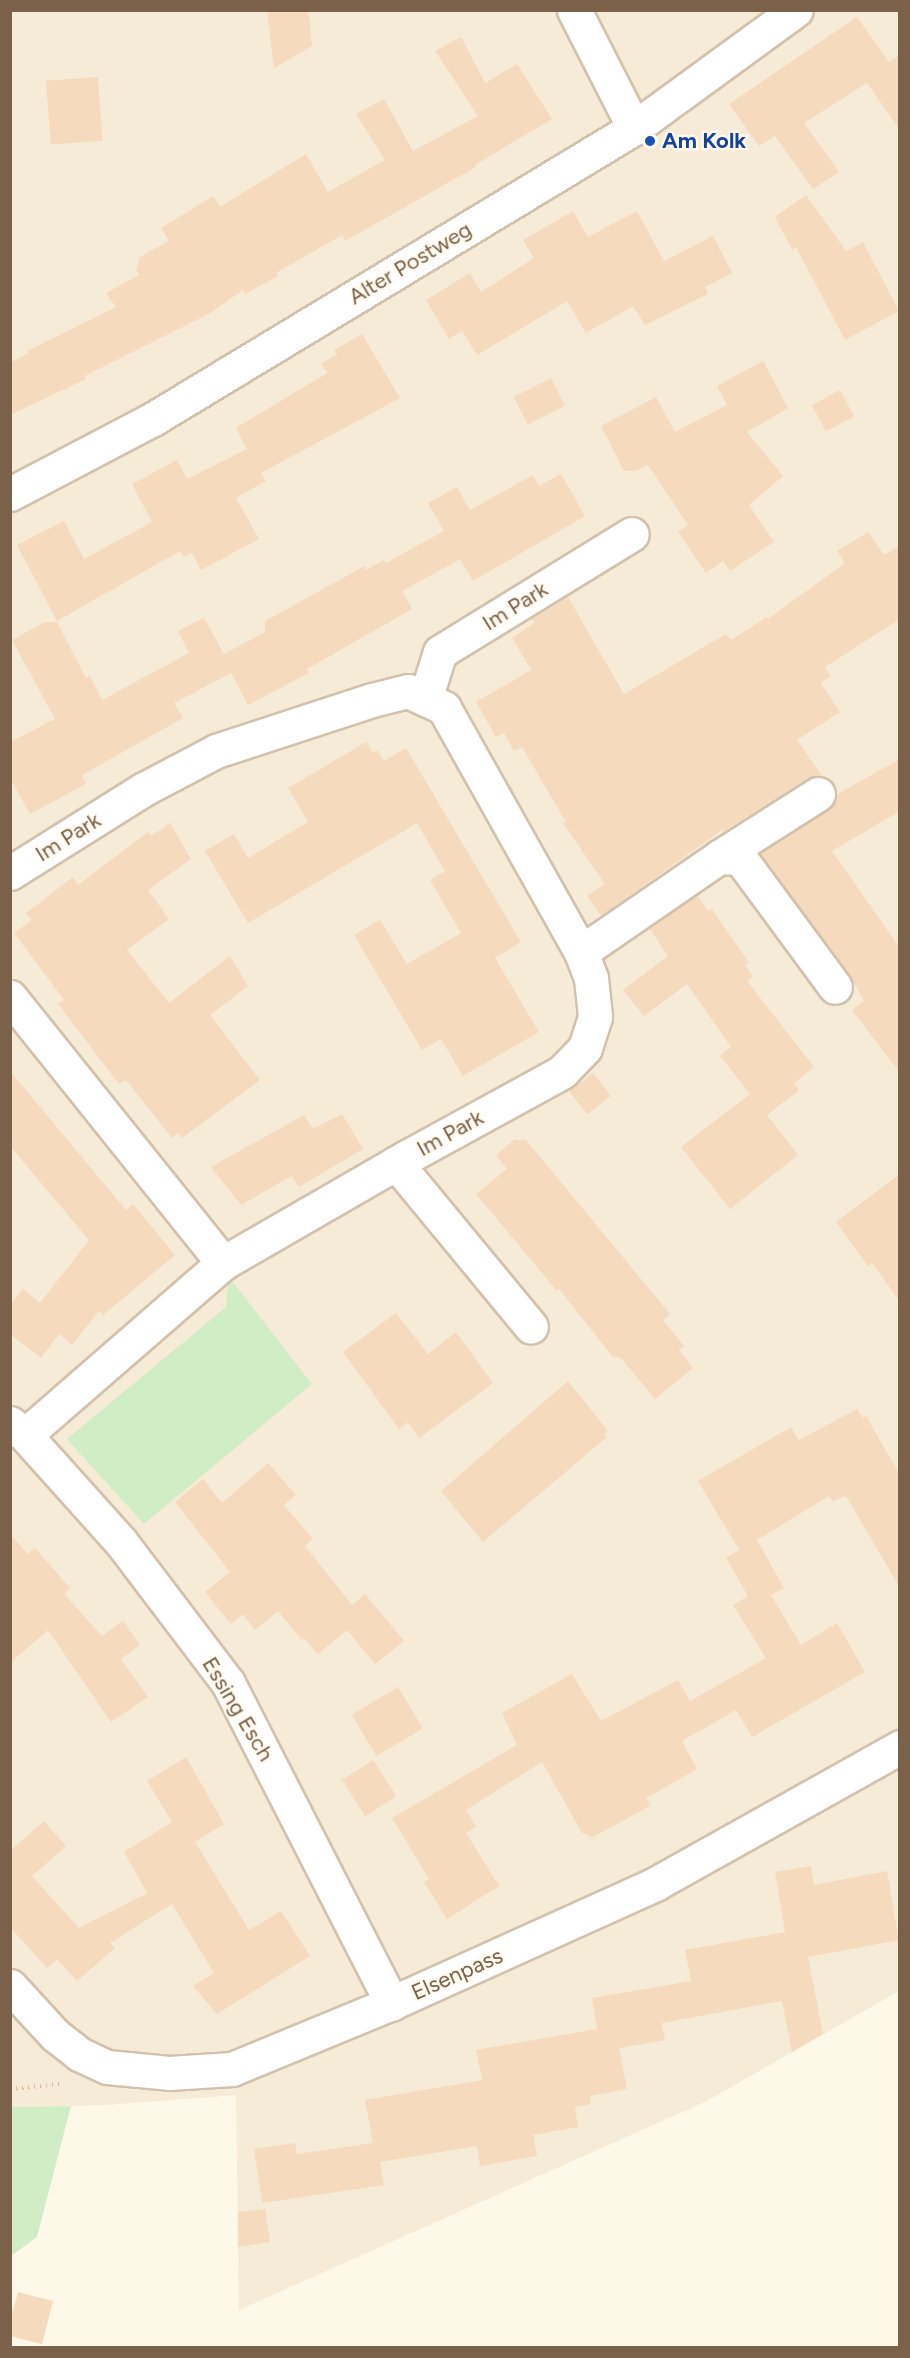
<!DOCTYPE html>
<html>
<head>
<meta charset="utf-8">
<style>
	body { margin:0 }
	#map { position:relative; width:910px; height:2358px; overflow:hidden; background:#fef8e9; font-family:Figtree,sans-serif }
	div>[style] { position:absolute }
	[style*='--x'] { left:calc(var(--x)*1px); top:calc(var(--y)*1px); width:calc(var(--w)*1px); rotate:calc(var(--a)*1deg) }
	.residential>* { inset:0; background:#f6ebd6 }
	.green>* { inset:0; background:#d1edc5 }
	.building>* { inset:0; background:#f5dabe; transform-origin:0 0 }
	.path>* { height:4px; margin-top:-2px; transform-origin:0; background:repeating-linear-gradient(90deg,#dbbea0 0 1.5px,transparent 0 6px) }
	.roads { filter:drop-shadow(2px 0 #d2c1ad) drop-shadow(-2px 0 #d2c1ad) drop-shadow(0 2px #d2c1ad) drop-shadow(0 -2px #d2c1ad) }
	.minor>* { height:33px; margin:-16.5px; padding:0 16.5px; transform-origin:16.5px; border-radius:16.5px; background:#fff }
	.dots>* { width:16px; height:16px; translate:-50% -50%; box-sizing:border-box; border:3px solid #fffbf0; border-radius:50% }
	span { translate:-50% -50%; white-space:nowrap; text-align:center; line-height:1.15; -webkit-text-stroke:4.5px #fffbf0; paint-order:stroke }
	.transit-label { font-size:22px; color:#164399; font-weight:700 }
	.left { translate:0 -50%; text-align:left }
	.street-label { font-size:22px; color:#7b614a }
	.frame { position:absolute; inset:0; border:12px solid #7b614a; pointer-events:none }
</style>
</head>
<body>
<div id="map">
	<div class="residential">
		<div style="clip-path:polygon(10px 11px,899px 11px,899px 1991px,707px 2101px,239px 2310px,236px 2095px,106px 2105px,11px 2107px)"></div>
	</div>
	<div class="green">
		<div style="clip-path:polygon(229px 1277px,312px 1384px,144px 1524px,67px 1439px,226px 1307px)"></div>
		<div style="clip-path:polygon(71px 2106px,37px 2237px,11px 2256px,11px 2107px)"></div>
	</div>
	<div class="building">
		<div style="clip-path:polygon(267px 10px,308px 10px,312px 46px,274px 68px)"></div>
		<div style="clip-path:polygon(857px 17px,889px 62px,900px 55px,900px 130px,867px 83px,804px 123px,839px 172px,813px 189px,775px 136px,759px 146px,729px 104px)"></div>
		<div style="clip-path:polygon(461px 37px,485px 83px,517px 64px,552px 119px,475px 165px,476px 167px,345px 241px,342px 235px,276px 273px,278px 276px,245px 294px,243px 290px,209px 314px,85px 376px,86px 379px,10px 415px,10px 363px,29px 353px,27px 351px,116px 307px,106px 293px,139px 275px,136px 270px,140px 257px,169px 241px,161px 228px,213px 196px,220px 207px,306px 154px,328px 192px,385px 160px,356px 114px,384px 99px,413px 151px,478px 116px,435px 51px)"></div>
		<div style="left:98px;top:77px;width:64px;height:52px;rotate:86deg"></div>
		<div style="clip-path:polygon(806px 195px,846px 251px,863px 242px,899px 311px,845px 340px,796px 247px,792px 250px,775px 217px)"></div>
		<div style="clip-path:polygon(573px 211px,588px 237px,637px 211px,664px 261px,713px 236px,732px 273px,705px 287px,708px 294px,645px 325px,633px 306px,586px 333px,567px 301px,477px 355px,462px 331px,449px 339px,426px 300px,470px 273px,481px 292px,534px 258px,523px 240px)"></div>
		<div style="clip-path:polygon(362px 334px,400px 398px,261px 473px,266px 481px,236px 498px,259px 539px,201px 570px,192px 553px,184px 557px,180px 551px,57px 621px,17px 545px,64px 521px,84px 559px,152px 522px,132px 484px,177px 460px,187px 479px,247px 449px,236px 428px,327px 373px,321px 364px,337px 354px,334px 350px)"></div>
		<div style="clip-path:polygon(763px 361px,788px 408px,747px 432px,783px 476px,749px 505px,774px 542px,730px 571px,723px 561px,706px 573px,678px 532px,688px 525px,648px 465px,636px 471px,624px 471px,601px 426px,656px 397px,675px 432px,727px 405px,717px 386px)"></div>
		<div style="left:551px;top:378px;width:31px;height:42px;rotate:63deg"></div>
		<div style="left:840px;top:390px;width:30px;height:32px;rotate:62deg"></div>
		<div style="clip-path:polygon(561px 474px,585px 516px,473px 581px,460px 559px,402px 591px,412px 609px,307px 669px,309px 673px,248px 705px,231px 673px,174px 703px,183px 718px,82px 775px,86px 784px,30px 814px,10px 778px,10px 742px,55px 719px,12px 640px,45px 622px,57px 622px,86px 678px,90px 676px,102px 700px,189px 653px,178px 631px,204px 618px,224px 654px,265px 632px,265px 621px,325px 588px,364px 566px,366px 570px,384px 560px,386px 563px,444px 531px,428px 503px,457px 487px,470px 510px,533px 475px,539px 486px)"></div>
		<div style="clip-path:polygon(868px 532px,884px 555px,900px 546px,900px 619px,825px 667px,831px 676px,821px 683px,840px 712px,797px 740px,822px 776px,808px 778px,723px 832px,722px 830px,601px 916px,587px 896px,605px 884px,563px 823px,566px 822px,522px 747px,514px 751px,504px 733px,496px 737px,476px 702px,531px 670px,512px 638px,534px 623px,532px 619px,568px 597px,624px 694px,726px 634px,731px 640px,767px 617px,768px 619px,845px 563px,837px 551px)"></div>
		<div style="clip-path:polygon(366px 742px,373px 753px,377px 750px,384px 761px,406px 748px,521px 942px,495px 958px,539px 1032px,463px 1076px,441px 1039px,422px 1050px,354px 935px,380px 920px,407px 964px,461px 933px,430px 880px,445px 871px,417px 823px,248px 923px,205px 851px,234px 834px,248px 858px,308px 822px,288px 788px)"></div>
		<div style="clip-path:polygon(900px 759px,900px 811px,832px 851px,900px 948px,900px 1073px,852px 1010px,864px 1001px,850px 976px,760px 853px,828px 810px,834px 803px,836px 795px)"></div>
		<div style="clip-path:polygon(170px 823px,191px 859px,148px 890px,169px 919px,127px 950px,169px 1003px,230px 956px,248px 986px,210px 1015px,260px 1080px,182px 1138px,178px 1133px,172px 1138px,126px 1080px,119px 1084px,58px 1004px,64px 1000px,14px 933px,32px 920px,26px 913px,73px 877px,78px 885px,148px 832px,151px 836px)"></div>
		<div style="clip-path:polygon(697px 895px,708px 911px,712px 909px,749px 963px,745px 965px,753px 977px,747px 981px,814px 1067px,794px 1083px,799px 1090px,767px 1115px,798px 1155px,730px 1209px,681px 1147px,750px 1094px,720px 1056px,731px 1047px,687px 984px,644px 1016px,623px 990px,668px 956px,649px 928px)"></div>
		<div style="clip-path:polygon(10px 1071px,126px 1210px,133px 1204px,175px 1255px,103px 1315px,99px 1311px,72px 1345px,59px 1334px,41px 1358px,10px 1334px,10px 1305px,23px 1289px,40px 1303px,89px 1240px,10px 1146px)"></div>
		<div style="left:593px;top:1073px;width:29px;height:30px;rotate:52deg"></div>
		<div style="clip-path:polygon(342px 1114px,363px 1149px,299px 1187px,292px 1176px,241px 1205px,211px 1167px,304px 1115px,313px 1129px)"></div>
		<div style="clip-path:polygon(514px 1140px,526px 1140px,670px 1314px,663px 1320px,684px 1346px,679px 1350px,693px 1368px,655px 1399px,621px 1358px,612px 1356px,559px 1289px,557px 1291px,476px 1194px,507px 1169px,496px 1155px)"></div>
		<div style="clip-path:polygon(900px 1174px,900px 1302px,872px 1263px,868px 1266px,836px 1222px)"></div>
		<div style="clip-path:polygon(396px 1313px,428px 1354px,456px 1332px,493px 1383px,419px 1438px,408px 1422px,399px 1429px,343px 1352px)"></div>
		<div style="clip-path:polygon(568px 1381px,608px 1431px,604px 1434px,607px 1437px,483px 1542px,441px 1491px)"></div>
		<div style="clip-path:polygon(857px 1409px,863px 1418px,866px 1416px,900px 1475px,900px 1588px,846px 1496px,832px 1501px,829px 1496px,757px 1540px,784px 1588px,771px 1595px,801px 1645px,837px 1623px,865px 1672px,752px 1737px,736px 1710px,682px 1741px,697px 1769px,646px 1798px,650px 1806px,593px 1837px,582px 1833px,542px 1762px,466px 1810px,476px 1827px,466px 1833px,499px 1886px,447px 1919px,424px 1882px,429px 1879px,392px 1818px,517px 1745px,502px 1713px,572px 1674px,601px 1721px,678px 1680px,690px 1701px,766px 1658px,733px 1605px,748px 1596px,726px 1558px,739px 1550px,698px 1481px,791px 1427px,799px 1440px)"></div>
		<div style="clip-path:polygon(268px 1463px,296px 1495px,284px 1505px,313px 1539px,305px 1546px,352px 1605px,365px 1594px,404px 1641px,375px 1664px,347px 1630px,318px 1654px,304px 1638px,302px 1640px,278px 1611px,255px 1630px,243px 1614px,231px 1624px,205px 1592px,230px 1572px,175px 1502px,203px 1479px,222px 1503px)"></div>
		<div style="clip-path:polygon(10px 1534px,28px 1554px,35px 1548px,70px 1588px,64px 1594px,102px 1636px,123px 1621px,140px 1645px,121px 1659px,148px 1697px,111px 1722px,48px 1630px,10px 1663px)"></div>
		<div style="left:398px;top:1687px;width:48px;height:54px;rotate:59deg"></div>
		<div style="clip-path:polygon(186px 1757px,224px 1824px,195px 1842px,249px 1930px,281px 1911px,310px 1956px,217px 2014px,193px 1986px,214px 1973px,172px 1904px,110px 1943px,115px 1948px,77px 1981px,57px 1959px,47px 1968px,10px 1927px,10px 1851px,44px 1821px,66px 1846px,32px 1876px,79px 1928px,147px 1893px,124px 1852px,172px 1822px,147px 1781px)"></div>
		<div style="left:373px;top:1760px;width:43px;height:37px;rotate:57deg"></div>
		<div style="clip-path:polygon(811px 1866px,814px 1885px,887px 1871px,899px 1940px,808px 1957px,823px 2034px,792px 2052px,782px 2001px,662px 2023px,665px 2040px,619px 2048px,627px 2089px,590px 2096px,591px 2104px,575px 2107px,578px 2127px,533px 2135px,537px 2156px,480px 2166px,477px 2146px,380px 2162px,384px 2185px,262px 2203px,254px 2149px,295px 2143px,297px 2154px,373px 2143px,365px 2100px,482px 2080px,476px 2050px,597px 2029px,592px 1998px,691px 1981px,685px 1950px,785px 1932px,775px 1872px)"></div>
		<div style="clip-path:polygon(265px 2209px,270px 2242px,238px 2247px,238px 2212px)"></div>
		<div style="clip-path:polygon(18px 2292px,53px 2301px,42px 2344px,10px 2336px,10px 2320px)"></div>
	</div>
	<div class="path">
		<div style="--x:10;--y:2089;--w:50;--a:-5.7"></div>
	</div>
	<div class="roads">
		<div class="minor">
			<div style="--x:574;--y:10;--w:132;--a:63"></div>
			<div style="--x:10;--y:494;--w:161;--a:-27.7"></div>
			<div style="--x:153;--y:419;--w:562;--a:-31.17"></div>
			<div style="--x:634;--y:128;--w:200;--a:-36.1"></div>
			<div style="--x:425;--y:699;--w:49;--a:-72.3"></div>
			<div style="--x:440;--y:652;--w:225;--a:-31.6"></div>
			<div style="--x:818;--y:794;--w:117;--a:147.5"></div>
			<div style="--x:719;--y:857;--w:21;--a:3"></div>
			<div style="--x:740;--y:858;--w:160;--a:53.6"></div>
			<div style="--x:10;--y:873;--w:158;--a:-32.1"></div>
			<div style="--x:144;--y:789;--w:81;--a:-27.8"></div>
			<div style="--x:216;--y:751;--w:164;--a:-18.1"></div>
			<div style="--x:372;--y:700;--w:37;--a:-14"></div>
			<div style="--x:408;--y:691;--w:40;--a:25"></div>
			<div style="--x:444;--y:708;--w:280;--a:60.7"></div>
			<div style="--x:581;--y:952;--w:28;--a:69"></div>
			<div style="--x:591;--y:978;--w:39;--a:84"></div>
			<div style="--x:595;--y:1017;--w:33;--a:108"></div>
			<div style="--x:585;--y:1048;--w:33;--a:134"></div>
			<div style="--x:562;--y:1072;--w:179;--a:151.3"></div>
			<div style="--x:405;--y:1158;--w:210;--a:150"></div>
			<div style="--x:223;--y:1263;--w:262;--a:139"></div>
			<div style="--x:581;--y:952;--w:168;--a:-34.5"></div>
			<div style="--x:10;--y:997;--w:341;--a:51.3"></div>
			<div style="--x:396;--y:1163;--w:212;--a:50.5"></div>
			<div style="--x:10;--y:1423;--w:19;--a:39"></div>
			<div style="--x:25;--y:1435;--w:144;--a:48.1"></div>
			<div style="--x:121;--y:1542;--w:177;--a:52.8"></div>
			<div style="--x:228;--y:1683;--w:360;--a:62.9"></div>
			<div style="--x:10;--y:1986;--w:67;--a:47.4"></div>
			<div style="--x:55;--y:2035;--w:31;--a:38"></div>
			<div style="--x:79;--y:2054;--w:31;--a:25"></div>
			<div style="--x:107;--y:2067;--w:62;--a:5.5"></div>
			<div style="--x:169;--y:2073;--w:63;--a:-3.6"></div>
			<div style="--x:232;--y:2069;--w:173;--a:-22.4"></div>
			<div style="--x:392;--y:2003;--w:289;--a:-24.3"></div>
			<div style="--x:655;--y:1884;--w:281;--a:-29.2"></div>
		</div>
	</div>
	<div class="dots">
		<div style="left:650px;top:141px;background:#1a4fb4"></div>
	</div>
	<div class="transit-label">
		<span class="left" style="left:662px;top:141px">Am Kolk</span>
	</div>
	<div class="street-label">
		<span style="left:410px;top:263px;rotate:-31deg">Alter Postweg</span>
		<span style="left:515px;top:606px;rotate:-32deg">Im Park</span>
		<span style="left:68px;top:837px;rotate:-32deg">Im Park</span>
		<span style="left:450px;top:1133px;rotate:-29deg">Im Park</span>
		<span style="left:238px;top:1709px;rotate:59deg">Essing Esch</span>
		<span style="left:457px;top:1974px;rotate:-24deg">Elsenpass</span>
	</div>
	<div class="frame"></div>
</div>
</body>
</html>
